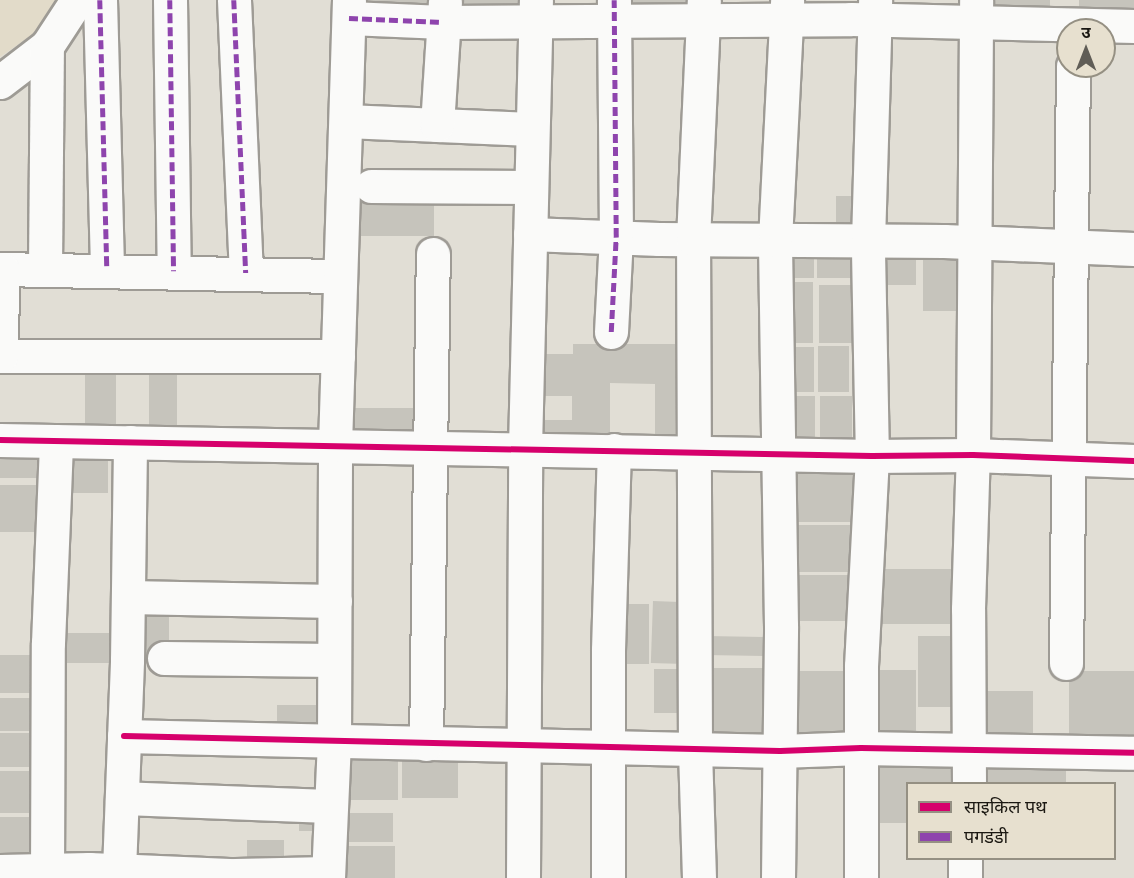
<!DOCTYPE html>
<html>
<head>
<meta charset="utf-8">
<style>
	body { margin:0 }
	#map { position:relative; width:1134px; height:878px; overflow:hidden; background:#e1ded5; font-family:Mulish,"Noto Sans Devanagari",sans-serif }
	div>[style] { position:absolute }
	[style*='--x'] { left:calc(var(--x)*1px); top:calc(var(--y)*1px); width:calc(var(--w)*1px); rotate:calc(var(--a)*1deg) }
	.built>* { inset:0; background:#e2dbc9 }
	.building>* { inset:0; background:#c6c4bc; transform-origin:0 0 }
	.roads { filter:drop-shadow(2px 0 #9e9b95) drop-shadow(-2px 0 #9e9b95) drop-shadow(0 2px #9e9b95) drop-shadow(0 -2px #9e9b95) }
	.minor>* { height:33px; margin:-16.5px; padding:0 16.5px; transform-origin:16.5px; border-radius:16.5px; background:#fafaf9 }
	.quiet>* { height:4.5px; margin-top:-2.25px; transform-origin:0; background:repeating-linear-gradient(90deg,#8e44ad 0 9px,transparent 0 13.5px) }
	.cycleway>* { height:6px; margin:-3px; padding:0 3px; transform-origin:3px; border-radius:3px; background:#d6006c }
	span { translate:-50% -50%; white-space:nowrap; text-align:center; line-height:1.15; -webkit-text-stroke:4.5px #e7e0cf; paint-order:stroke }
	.legend { position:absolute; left:906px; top:782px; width:210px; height:78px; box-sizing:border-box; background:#e7e0cf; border:2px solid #959083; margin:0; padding:8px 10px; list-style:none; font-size:18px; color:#1b1812 }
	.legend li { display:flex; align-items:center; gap:12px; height:30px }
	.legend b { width:30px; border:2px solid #959083 }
	.north { position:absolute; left:1056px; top:18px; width:60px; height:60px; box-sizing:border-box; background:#e7e0cf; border:2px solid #959083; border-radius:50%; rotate:0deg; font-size:16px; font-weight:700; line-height:24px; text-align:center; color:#1b1812 }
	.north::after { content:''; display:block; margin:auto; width:21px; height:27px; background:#605d56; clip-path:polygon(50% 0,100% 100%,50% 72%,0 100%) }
</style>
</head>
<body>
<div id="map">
	<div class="built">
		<div style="clip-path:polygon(0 0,82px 0,0 57px)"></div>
	</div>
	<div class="building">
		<div style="left:358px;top:0;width:78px;height:14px"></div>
		<div style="left:447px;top:0;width:77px;height:18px"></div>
		<div style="left:622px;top:0;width:68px;height:6px"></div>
		<div style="left:991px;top:0;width:59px;height:12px"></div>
		<div style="left:1079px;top:0;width:55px;height:14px"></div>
		<div style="left:351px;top:196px;width:83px;height:40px"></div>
		<div style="left:836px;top:196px;width:25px;height:36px"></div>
		<div style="left:817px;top:244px;width:38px;height:34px"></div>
		<div style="left:780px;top:246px;width:34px;height:32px"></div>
		<div style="left:877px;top:247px;width:39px;height:38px"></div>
		<div style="left:923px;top:250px;width:39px;height:61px"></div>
		<div style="left:781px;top:282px;width:32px;height:61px"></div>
		<div style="left:819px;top:285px;width:34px;height:58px"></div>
		<div style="clip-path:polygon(573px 344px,675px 344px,675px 439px,655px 438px,655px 384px,610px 383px,610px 438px,536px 438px,536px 420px,572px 420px,572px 396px,536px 396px,536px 354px,573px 354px)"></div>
		<div style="left:818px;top:346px;width:31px;height:46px"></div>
		<div style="left:779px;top:347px;width:35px;height:45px"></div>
		<div style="left:85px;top:360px;width:31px;height:68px"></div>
		<div style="left:149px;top:363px;width:28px;height:65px"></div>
		<div style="left:781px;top:396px;width:34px;height:49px"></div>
		<div style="left:820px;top:396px;width:32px;height:52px"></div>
		<div style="left:345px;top:408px;width:84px;height:29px"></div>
		<div style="left:0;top:444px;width:44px;height:34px"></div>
		<div style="left:64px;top:447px;width:44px;height:46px"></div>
		<div style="left:786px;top:462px;width:74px;height:60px"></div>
		<div style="left:0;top:485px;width:43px;height:47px"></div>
		<div style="left:786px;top:525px;width:64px;height:47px"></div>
		<div style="left:875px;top:569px;width:85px;height:55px"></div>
		<div style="left:783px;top:575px;width:68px;height:46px"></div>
		<div style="left:653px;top:601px;width:33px;height:62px;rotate:2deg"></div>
		<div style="left:614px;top:604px;width:35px;height:60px"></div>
		<div style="left:129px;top:606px;width:40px;height:48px"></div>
		<div style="left:58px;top:633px;width:66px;height:30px"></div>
		<div style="left:706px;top:636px;width:71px;height:19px;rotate:1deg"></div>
		<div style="left:918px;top:636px;width:44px;height:71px"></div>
		<div style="left:0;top:655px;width:40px;height:38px"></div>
		<div style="left:707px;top:668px;width:69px;height:67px"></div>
		<div style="left:654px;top:669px;width:31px;height:44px"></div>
		<div style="left:874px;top:670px;width:42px;height:67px"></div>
		<div style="left:783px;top:671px;width:70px;height:68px"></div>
		<div style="left:1069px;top:671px;width:65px;height:70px"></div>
		<div style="left:979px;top:691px;width:54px;height:51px"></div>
		<div style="left:0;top:698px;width:35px;height:33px"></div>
		<div style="left:277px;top:705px;width:53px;height:26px"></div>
		<div style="left:0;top:733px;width:35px;height:34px"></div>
		<div style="left:337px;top:751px;width:61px;height:49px"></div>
		<div style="left:402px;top:751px;width:56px;height:47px"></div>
		<div style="clip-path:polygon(873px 754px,959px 754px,959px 784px,908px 784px,908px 823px,873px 823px)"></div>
		<div style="left:980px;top:762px;width:86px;height:22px"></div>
		<div style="left:0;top:771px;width:38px;height:42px"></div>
		<div style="clip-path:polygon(299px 810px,326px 831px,299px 831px)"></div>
		<div style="left:342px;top:813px;width:51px;height:29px"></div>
		<div style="left:0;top:817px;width:38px;height:47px"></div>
		<div style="left:247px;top:840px;width:37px;height:30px"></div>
		<div style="left:337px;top:846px;width:58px;height:32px"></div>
	</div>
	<div class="roads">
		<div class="minor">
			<div style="--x:100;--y:0;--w:270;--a:88.5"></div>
			<div style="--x:170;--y:0;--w:271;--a:89.2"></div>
			<div style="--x:234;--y:0;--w:273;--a:87.5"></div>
			<div style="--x:349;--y:18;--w:94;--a:2.4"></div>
			<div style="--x:443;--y:22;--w:408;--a:-0.4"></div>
			<div style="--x:851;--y:19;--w:283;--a:1.4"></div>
			<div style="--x:0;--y:82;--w:59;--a:-37.5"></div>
			<div style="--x:47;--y:46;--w:55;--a:-56.9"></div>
			<div style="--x:346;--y:121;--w:185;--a:2.5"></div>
			<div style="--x:437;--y:125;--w:123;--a:-86.3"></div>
			<div style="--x:371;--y:186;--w:159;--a:0.4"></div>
			<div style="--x:530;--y:234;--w:129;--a:2.2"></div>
			<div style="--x:659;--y:239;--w:285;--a:0.4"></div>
			<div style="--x:944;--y:241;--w:190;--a:2.4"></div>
			<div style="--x:45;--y:268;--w:222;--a:-89.5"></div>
			<div style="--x:0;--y:269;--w:340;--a:1.2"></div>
			<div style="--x:611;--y:332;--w:95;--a:-87"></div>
			<div style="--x:616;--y:237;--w:237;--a:-90.5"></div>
			<div style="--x:0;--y:356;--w:338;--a:0"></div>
			<div style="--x:1;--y:356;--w:87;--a:-89.3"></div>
			<div style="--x:0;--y:440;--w:872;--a:1.05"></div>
			<div style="--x:872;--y:456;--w:101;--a:-0.6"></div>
			<div style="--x:973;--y:455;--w:161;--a:2.1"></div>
			<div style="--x:128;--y:597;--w:207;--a:1.1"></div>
			<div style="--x:164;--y:658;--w:170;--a:0.7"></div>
			<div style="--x:1066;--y:663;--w:597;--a:-89.33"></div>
			<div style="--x:124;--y:736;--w:656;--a:1.31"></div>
			<div style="--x:780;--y:751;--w:81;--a:-2.1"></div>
			<div style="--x:861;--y:748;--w:273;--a:1"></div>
			<div style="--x:426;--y:744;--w:490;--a:-89.2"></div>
			<div style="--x:969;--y:784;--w:175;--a:-90.3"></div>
			<div style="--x:968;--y:609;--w:159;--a:-88.2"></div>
			<div style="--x:973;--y:450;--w:450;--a:-89.6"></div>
			<div style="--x:122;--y:798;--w:209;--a:2.2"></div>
			<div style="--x:119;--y:870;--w:210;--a:-87.8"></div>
			<div style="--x:127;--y:660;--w:218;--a:-89.2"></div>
			<div style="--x:0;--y:871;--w:89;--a:-1.3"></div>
			<div style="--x:89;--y:869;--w:146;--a:2.4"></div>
			<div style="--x:235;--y:875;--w:93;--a:-1.2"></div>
			<div style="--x:47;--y:878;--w:235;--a:-89.8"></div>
			<div style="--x:48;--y:643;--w:202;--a:-87.7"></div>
			<div style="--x:328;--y:878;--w:135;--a:-87.5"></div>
			<div style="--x:334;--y:743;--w:298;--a:-89.8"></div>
			<div style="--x:335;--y:445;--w:445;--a:-88.2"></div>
			<div style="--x:523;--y:878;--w:430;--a:-89.7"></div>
			<div style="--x:525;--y:448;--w:448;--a:-88.6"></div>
			<div style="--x:608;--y:878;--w:228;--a:-90"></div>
			<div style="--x:608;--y:650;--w:200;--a:-88.3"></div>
			<div style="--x:699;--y:878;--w:129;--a:-91.8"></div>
			<div style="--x:695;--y:749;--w:510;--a:-90.22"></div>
			<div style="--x:693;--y:239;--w:239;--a:-87.4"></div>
			<div style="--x:778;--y:878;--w:252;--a:-89.3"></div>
			<div style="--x:781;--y:626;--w:386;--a:-90.9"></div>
			<div style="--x:775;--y:240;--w:240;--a:-87.1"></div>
			<div style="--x:861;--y:878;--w:212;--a:-90"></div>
			<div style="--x:861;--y:666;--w:207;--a:-87"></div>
			<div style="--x:872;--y:459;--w:218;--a:-91.1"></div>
			<div style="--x:868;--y:241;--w:241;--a:-88.3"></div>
			<div style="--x:965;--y:878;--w:20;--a:-90"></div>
		</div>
	</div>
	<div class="quiet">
		<div style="--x:100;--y:0;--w:270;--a:88.5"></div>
		<div style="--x:170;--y:0;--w:271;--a:89.2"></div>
		<div style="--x:234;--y:0;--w:273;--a:87.5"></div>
		<div style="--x:349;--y:18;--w:94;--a:2.4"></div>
		<div style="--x:611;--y:332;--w:95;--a:-87"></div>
		<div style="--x:616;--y:237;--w:237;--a:-90.5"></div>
	</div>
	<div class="cycleway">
		<div style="--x:0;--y:440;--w:872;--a:1.05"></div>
		<div style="--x:872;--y:456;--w:101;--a:-0.6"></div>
		<div style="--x:973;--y:455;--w:161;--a:2.1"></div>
		<div style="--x:124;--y:736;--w:656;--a:1.31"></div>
		<div style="--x:780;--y:751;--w:81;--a:-2.1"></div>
		<div style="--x:861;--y:748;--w:273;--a:1"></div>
	</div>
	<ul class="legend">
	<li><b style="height:8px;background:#d6006c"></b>साइकिल पथ</li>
	<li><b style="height:8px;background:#8e44ad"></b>पगडंडी</li>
	</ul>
	<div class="north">उ</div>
</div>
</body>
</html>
